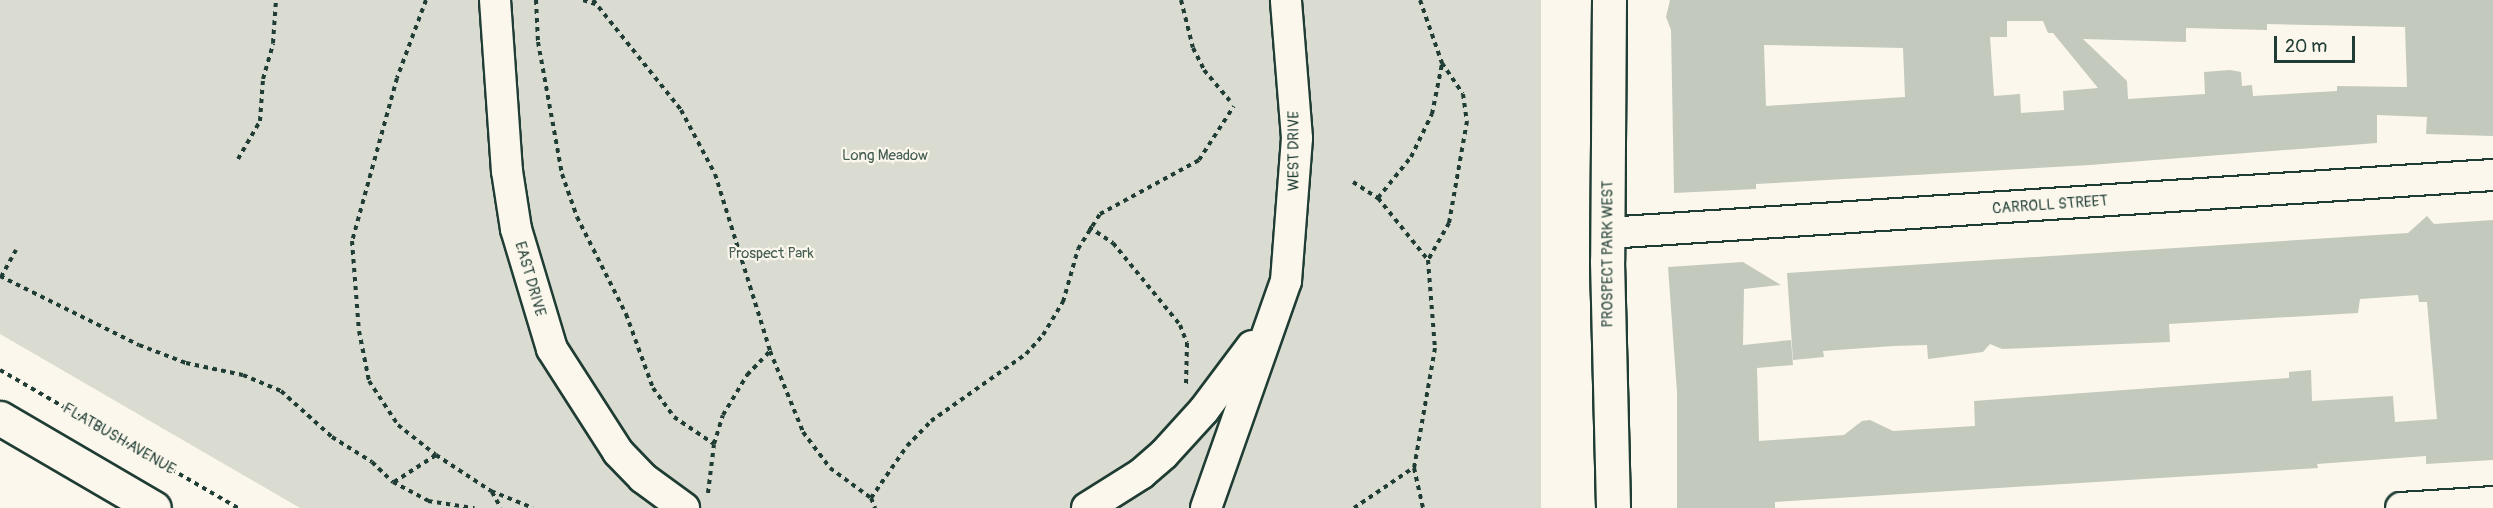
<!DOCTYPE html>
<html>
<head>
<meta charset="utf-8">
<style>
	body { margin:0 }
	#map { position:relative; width:2493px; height:508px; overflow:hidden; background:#fbf7ec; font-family:Pangolin,sans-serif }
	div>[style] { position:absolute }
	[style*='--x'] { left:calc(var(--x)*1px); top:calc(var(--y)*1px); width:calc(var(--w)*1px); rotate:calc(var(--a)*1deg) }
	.green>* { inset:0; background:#dbdcd1 }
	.building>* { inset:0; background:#c4c9be }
	.path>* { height:4px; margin-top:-2px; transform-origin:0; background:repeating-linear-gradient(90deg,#1f3d34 0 4.5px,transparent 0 9px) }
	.roads { filter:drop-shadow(2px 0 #1f3d34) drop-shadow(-2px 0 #1f3d34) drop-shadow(0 2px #1f3d34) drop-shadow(0 -2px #1f3d34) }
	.street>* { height:30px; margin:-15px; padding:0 15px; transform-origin:15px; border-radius:15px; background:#fbf7ec }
	.secondary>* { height:33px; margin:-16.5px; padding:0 16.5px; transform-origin:16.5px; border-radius:16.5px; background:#fbf7ec }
	.primary>* { height:33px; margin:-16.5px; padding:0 16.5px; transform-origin:16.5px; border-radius:16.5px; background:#fbf7ec }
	span { translate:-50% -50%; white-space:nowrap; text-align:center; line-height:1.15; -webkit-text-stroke:4.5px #fbf7ec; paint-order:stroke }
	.street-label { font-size:15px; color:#1f3d34 }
	.park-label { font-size:15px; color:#455d53 }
	.scale { position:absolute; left:2274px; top:36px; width:81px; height:27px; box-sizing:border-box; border:3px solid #1f3d34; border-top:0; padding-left:8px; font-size:18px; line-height:21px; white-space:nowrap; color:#1f3d34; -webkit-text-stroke:4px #fbf7ec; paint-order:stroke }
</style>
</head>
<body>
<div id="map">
	<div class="green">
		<div style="clip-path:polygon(0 0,1541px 0,1541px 508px,300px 508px,0 334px)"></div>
	</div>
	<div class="building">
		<div style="clip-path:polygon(evenodd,1670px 0,2493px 0,2493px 136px,2426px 134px,2427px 117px,2377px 115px,2377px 143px,2090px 165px,1756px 184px,1756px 189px,1674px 193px,1671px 30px,1666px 17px,1670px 0,2007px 21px,2043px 21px,2048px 33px,2053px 33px,2098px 88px,2063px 91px,2064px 110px,2021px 113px,2020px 94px,1994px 96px,1990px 37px,2007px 37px,2007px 21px,1670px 0,2267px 24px,2405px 27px,2407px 87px,2337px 86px,2337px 91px,2253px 96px,2252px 85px,2242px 86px,2241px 72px,2230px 70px,2204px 72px,2205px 94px,2128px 99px,2127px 81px,2083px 39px,2186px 42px,2186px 28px,2267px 30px,2267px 24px,1670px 0,1764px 45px,1903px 48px,1905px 97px,1766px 106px,1764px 45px)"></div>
		<div style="clip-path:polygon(2427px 216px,2434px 224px,2493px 220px,2493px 460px,2426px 464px,2426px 456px,2317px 464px,2318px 468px,1775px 502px,1775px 508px,1677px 508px,1677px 392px,1668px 267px,1743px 262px,1781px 285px,1744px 289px,1743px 345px,1791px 340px,1793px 365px,1757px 368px,1759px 441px,1844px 435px,1862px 421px,1870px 420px,1893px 431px,1975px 426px,1974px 401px,2289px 378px,2289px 372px,2311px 370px,2312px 401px,2393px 396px,2395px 422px,2437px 419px,2427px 302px,2419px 302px,2418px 295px,2360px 299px,2358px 313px,2169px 324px,2170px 342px,2002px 349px,1990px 344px,1983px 352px,1928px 359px,1927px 345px,1893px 346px,1823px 351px,1824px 357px,1793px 360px,1787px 273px,2408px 233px)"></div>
	</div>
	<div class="path">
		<div style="--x:426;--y:0;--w:83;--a:110.4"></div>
		<div style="--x:397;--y:78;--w:169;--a:105.4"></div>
		<div style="--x:352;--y:241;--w:90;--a:85.6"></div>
		<div style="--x:359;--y:331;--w:51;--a:78.7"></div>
		<div style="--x:369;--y:381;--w:53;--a:56.6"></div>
		<div style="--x:398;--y:425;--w:48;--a:38.3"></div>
		<div style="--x:436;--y:455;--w:66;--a:33.2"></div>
		<div style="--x:491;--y:491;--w:45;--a:22"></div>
		<div style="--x:536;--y:0;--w:42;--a:87.3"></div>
		<div style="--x:538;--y:42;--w:134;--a:79.7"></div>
		<div style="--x:562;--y:174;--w:46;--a:70.8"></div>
		<div style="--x:577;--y:217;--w:109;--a:63.2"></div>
		<div style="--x:626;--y:314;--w:79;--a:70"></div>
		<div style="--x:653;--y:388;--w:36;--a:54"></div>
		<div style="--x:674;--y:417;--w:48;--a:34"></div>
		<div style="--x:583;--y:0;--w:13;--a:18"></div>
		<div style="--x:593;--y:0;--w:141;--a:51.3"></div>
		<div style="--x:681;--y:110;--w:72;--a:62"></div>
		<div style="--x:715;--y:174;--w:185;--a:72.7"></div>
		<div style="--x:770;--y:351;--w:87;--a:67.8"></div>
		<div style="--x:803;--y:432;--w:45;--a:53.1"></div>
		<div style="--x:830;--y:468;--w:51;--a:36.2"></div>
		<div style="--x:871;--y:498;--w:11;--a:68"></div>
		<div style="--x:1181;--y:0;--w:49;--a:76"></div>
		<div style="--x:1193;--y:48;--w:25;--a:63"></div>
		<div style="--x:1204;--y:70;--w:40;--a:50"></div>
		<div style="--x:1420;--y:0;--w:67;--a:70.8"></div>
		<div style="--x:1442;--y:63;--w:37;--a:56"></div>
		<div style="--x:1463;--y:94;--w:27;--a:82"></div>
		<div style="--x:1467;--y:121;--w:104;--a:100"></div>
		<div style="--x:1449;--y:223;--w:43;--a:119.6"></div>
		<div style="--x:238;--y:159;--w:44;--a:-59.9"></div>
		<div style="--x:260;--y:121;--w:42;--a:-85.9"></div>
		<div style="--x:263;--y:79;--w:37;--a:-74"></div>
		<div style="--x:273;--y:43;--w:43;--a:-86"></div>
		<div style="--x:1353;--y:182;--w:30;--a:33"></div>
		<div style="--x:1378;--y:198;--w:80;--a:51.1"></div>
		<div style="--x:1428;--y:260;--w:88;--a:85.5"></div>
		<div style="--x:1435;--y:348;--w:122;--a:99.9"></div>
		<div style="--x:1414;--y:468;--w:41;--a:77.3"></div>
		<div style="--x:1378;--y:198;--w:53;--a:-51.2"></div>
		<div style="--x:1411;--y:157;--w:48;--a:-64"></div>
		<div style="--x:1432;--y:114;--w:51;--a:-78.7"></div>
		<div style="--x:1089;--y:227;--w:29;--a:34"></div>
		<div style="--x:1113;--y:243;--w:106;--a:50.7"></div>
		<div style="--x:1180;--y:325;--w:19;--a:69"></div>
		<div style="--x:1187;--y:343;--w:42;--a:91.4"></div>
		<div style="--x:0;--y:276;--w:155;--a:26.4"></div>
		<div style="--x:139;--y:345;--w:50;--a:21"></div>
		<div style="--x:186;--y:363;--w:58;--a:11.9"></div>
		<div style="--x:243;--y:375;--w:41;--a:22.8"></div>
		<div style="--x:281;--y:391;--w:69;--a:42"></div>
		<div style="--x:332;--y:437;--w:47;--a:32"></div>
		<div style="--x:372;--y:462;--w:29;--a:44"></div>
		<div style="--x:393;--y:482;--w:40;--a:28"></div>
		<div style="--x:428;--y:501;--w:47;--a:8.7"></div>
		<div style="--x:1;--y:277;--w:31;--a:-61"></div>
		<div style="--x:0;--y:370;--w:275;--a:30.1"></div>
		<div style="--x:394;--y:482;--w:50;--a:-32.7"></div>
		<div style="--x:492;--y:492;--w:18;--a:61"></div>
		<div style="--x:708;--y:493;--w:49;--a:-83"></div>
		<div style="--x:714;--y:444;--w:30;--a:-73"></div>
		<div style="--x:723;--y:415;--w:47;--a:-59"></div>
		<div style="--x:747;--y:375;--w:33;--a:-46"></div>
		<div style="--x:871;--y:498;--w:63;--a:-55.3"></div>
		<div style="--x:907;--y:446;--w:35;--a:-46"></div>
		<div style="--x:931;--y:421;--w:116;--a:-35.2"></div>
		<div style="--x:1026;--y:354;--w:25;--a:-48"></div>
		<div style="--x:1043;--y:335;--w:39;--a:-59"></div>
		<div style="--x:1063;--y:302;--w:55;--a:-74.2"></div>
		<div style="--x:1078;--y:249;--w:41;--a:-57.8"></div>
		<div style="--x:1100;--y:214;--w:113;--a:-28.6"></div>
		<div style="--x:1199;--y:160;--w:64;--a:-57.1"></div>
		<div style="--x:1354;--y:508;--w:71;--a:-34.1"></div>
	</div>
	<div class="roads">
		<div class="street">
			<div style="--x:495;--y:0;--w:171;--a:86"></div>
			<div style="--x:507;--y:171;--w:59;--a:81.2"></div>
			<div style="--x:516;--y:229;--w:125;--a:73.3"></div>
			<div style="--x:552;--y:349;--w:122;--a:57.3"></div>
			<div style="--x:618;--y:452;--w:36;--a:46"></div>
			<div style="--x:643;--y:478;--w:51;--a:36.2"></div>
			<div style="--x:1607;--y:233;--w:888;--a:-3.75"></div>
			<div style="--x:1087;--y:508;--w:64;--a:-32.2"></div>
			<div style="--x:1141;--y:474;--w:30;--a:-41"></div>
			<div style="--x:1164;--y:454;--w:59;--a:-47.7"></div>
			<div style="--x:1204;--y:410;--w:80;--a:-53.1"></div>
			<div style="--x:1206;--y:508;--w:241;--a:-70.6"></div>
			<div style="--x:1286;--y:281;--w:143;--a:-85.6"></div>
			<div style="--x:1297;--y:138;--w:138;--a:-94.6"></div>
			<div style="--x:2401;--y:508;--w:92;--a:-3.7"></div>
		</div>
		<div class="secondary">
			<div style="--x:1609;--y:0;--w:261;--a:90.4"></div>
			<div style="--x:1607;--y:261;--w:247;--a:88.6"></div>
		</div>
		<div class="primary">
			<div style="--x:0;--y:418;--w:178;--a:30.3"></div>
		</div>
	</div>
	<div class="street-label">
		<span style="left:1294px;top:151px;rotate:-90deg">WEST DRIVE</span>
		<span style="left:2050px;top:205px;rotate:-4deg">CARROLL STREET</span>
		<span style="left:1608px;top:254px;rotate:-90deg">PROSPECT PARK WEST</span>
		<span style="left:530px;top:279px;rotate:74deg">EAST DRIVE</span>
		<span style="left:119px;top:439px;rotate:30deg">FLATBUSH AVENUE</span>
	</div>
	<div class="park-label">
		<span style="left:885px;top:156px">Long Meadow</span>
		<span style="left:771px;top:254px">Prospect Park</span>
	</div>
	<div class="scale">20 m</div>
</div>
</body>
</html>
